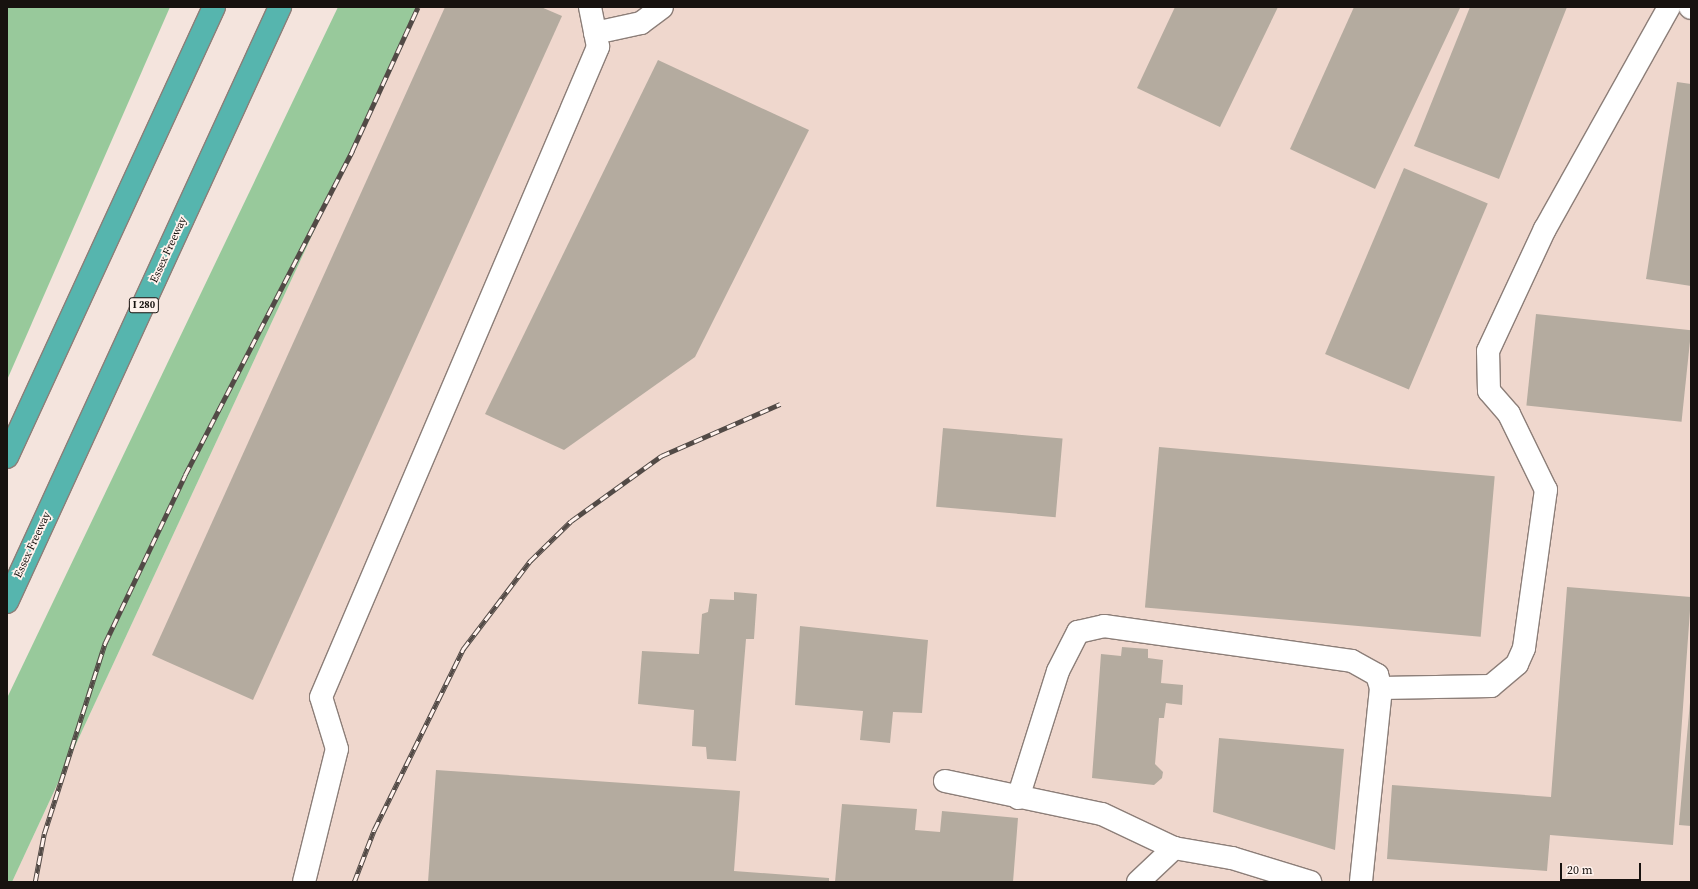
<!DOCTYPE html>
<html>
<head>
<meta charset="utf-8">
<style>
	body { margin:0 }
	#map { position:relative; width:1698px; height:889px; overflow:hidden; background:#f4e4dd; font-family:"Source Serif 4",serif }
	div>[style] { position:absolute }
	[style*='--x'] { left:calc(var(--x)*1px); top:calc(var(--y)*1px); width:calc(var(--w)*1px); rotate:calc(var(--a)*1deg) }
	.built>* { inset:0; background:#efd7cd }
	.green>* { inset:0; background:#98c99b }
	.building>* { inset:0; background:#b4ab9f; transform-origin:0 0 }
	.roads { filter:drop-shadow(1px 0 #8c7e78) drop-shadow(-1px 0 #8c7e78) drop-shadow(0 1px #8c7e78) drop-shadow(0 -1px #8c7e78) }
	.minor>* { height:22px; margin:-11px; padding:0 11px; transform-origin:11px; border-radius:11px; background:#fff }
	.highway>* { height:22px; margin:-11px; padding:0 11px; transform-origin:11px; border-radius:11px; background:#56b5ae }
	.rail>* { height:4.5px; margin-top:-2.25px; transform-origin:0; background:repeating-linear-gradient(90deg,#fff2ed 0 9px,#524a46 0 18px); box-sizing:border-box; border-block:1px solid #524a46 }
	span { translate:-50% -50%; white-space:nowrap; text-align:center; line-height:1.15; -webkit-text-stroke:3.5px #fff2ed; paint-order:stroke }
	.shield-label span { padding:1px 3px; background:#fff2ed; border:1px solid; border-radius:3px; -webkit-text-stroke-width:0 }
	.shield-label { font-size:10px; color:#17120f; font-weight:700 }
	.street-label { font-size:11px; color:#17120f }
	.frame { position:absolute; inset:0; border:8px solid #17120f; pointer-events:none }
	.scale { position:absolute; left:1560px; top:863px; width:81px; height:18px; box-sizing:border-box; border:2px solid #17120f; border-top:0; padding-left:5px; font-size:12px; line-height:14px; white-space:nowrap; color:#17120f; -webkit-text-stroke:3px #fff2ed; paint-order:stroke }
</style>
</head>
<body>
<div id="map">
	<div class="built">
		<div style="clip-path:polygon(418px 7px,1691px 7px,1691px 882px,12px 882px)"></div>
	</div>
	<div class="green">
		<div style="clip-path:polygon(7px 7px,170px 7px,7px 380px)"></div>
		<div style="clip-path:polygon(338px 7px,418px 7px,12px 882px,7px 882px,7px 698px)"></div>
	</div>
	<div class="building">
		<div style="clip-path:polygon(445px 7px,541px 7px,562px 16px,253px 700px,152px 655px)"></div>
		<div style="clip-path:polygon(1175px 7px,1278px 7px,1220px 127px,1137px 88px)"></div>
		<div style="clip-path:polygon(1354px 7px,1460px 8px,1375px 189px,1290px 149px)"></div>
		<div style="clip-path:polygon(1470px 7px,1567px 7px,1499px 179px,1414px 146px)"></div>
		<div style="clip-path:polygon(658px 60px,809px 130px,695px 357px,564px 450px,485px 414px)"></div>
		<div style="clip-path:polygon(1677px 82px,1691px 84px,1691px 286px,1646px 279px)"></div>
		<div style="left:1404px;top:168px;width:91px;height:202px;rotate:23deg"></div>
		<div style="left:1536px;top:314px;width:156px;height:92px;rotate:6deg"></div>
		<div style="left:943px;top:428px;width:120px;height:79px;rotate:5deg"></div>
		<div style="left:1159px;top:447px;width:337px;height:161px;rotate:5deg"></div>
		<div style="clip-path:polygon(1567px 587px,1691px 597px,1673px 845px,1550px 835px,1547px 871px,1387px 859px,1392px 785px,1551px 797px)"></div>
		<div style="clip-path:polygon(734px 592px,757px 594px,754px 639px,746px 639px,736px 761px,707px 759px,706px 747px,692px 746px,694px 710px,638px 704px,642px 651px,699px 654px,702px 614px,708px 612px,710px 599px,734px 600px)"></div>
		<div style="clip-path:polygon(800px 626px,928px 640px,922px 713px,893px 712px,890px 743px,860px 740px,863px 711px,795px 705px)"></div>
		<div style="clip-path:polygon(1122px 647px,1148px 649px,1148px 658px,1163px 660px,1161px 683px,1183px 685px,1182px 705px,1166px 703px,1164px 718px,1159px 718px,1155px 764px,1163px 772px,1162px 778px,1154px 785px,1092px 778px,1101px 654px,1121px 656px)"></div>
		<div style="clip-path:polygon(1690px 702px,1691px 702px,1691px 826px,1679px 825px)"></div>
		<div style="clip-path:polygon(1219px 738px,1344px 749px,1335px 850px,1213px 812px)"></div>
		<div style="clip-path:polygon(436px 770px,740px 791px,734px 871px,829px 878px,829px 882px,428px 882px)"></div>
		<div style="clip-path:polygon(842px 804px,917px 809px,915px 830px,940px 832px,942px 811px,1018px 818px,1013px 882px,835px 882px)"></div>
	</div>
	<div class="roads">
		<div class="minor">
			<div style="--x:1690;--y:7;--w:1;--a:45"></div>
			<div style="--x:595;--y:33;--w:47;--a:-12.3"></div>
			<div style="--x:641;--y:23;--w:26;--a:-37"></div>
			<div style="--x:1381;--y:688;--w:110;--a:-1"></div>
			<div style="--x:1491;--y:686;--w:34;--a:-40"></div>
			<div style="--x:1517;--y:664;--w:17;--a:-66"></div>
			<div style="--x:1524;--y:648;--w:160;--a:-82.1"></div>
			<div style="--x:1546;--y:490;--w:85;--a:-116"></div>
			<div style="--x:1509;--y:414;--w:30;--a:-131"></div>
			<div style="--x:1489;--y:391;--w:40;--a:-91.4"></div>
			<div style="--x:1488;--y:351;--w:135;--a:-65"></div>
			<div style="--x:1545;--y:229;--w:254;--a:-60.8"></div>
			<div style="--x:945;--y:781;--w:160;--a:11.9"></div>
			<div style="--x:1102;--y:814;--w:80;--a:25.3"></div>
			<div style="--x:1174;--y:848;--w:59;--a:9.8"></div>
			<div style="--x:1232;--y:858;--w:82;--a:17.1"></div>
			<div style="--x:1018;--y:798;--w:133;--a:-72.5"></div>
			<div style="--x:1058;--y:671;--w:44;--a:-62.9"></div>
			<div style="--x:1078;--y:632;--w:27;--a:-13"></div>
			<div style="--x:1104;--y:626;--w:250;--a:8"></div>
			<div style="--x:1352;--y:661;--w:29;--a:29"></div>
			<div style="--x:1377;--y:675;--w:14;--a:73"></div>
			<div style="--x:1381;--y:688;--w:195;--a:95.9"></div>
			<div style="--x:304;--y:882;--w:137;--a:-76.1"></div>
			<div style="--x:337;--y:749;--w:54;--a:-107.1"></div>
			<div style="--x:321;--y:697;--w:707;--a:-66.92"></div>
			<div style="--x:598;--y:47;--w:41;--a:-101.3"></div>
			<div style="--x:1138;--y:882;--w:50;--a:-43.4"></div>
		</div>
		<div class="highway">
			<div style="--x:7;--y:457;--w:495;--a:-65.3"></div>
			<div style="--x:7;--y:602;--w:655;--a:-65.35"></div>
		</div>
	</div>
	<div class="rail">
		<div style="--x:35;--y:882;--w:49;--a:-79.4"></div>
		<div style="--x:44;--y:834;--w:201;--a:-72.3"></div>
		<div style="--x:105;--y:643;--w:186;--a:-64.5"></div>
		<div style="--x:185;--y:475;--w:365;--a:-62.7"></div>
		<div style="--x:352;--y:151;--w:158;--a:-65.4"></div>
		<div style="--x:354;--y:882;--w:56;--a:-69"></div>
		<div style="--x:374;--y:830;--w:202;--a:-63.8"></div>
		<div style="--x:463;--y:649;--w:111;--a:-52.7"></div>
		<div style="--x:530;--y:561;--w:57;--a:-44.3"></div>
		<div style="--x:571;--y:521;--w:111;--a:-35.8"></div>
		<div style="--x:661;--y:456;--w:130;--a:-23.6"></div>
	</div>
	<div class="shield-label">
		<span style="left:144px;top:305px">I 280</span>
	</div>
	<div class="street-label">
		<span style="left:169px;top:250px;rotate:-65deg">Essex Freeway</span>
		<span style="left:33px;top:545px;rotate:-65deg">Essex Freeway</span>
	</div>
	<div class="frame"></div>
	<div class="scale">20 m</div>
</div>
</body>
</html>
